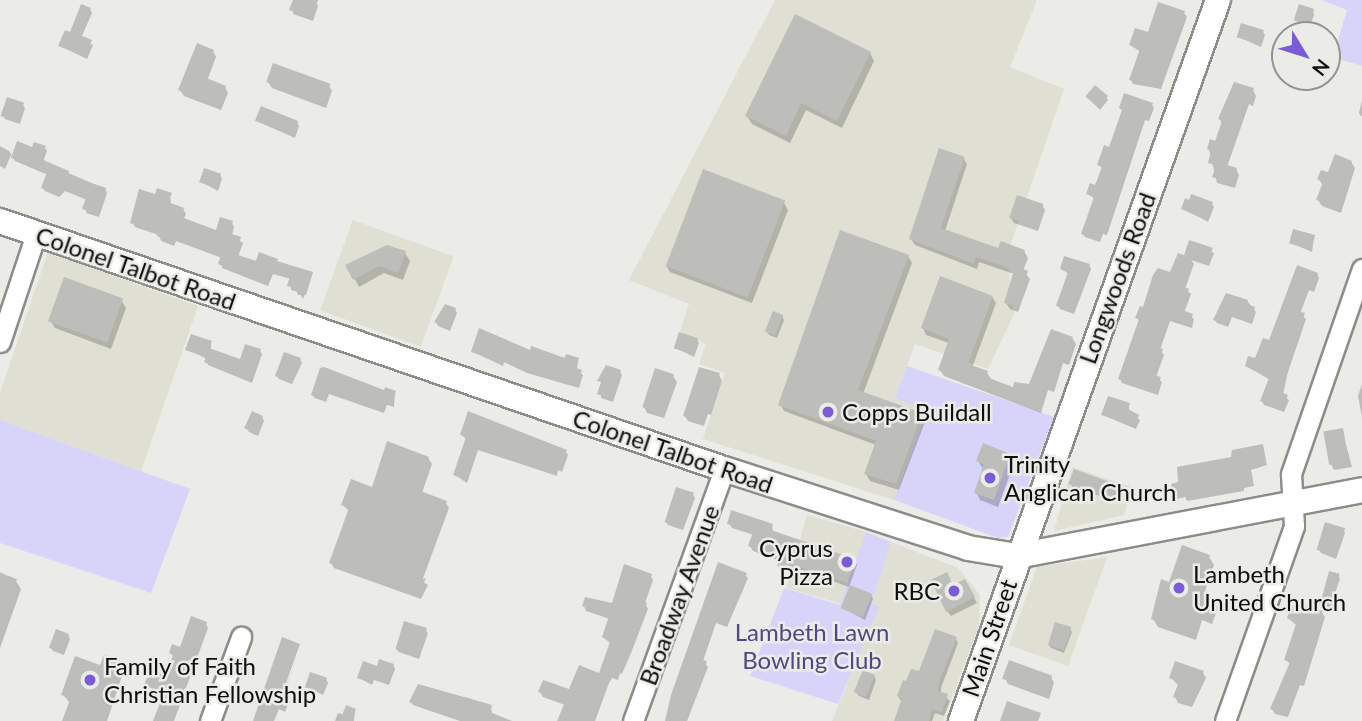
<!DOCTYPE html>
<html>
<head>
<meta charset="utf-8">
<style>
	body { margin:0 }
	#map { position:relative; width:1362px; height:721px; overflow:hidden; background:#ebebe7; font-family:Lato,sans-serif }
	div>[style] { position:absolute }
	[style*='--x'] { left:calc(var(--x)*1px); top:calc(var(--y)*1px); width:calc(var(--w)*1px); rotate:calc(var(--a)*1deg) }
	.built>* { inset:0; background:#dfdfd4; transform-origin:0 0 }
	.green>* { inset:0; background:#d8d4f9 }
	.shadow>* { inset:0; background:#0003 }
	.building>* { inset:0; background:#bdbdba; transform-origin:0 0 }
	.roads { filter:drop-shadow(2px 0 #8c8c89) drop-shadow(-2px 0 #8c8c89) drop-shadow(0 2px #8c8c89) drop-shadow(0 -2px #8c8c89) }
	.minor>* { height:19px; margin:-9.5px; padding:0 9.5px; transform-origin:9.5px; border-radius:9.5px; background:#fff }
	.major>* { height:24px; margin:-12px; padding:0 12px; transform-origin:12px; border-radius:12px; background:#fff }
	.dots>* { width:19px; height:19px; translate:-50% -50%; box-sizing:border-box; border:4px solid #ebebe7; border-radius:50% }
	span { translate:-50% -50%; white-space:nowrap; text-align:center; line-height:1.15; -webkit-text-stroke:5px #ebebe7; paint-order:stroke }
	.street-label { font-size:24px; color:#0e0e0c }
	.poi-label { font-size:24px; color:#0e0e0c }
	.left { translate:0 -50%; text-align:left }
	.right { translate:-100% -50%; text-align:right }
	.park-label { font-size:24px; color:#534684 }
	.north { position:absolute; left:1271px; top:21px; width:70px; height:70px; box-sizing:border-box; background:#ebebe7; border:2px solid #93938f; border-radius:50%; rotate:128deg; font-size:19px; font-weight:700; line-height:28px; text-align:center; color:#0e0e0c }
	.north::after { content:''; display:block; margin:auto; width:24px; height:32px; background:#7b5cd7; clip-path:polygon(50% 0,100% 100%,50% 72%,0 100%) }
</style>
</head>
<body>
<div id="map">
	<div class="built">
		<div style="clip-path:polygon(775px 0,1037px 0,1010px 67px,1064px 89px,1007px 255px,1014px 314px,988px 369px,915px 344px,895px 398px,926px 410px,894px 500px,703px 439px,725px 373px,699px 364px,706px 344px,680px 332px,689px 304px,629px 280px)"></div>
		<div style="left:353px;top:220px;width:107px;height:96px;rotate:20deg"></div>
		<div style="clip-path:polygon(48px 252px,198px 306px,141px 471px,0 420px,0 393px)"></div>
		<div style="clip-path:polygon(1072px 467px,1132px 487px,1124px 515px,1054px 531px)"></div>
		<div style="left:807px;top:515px;width:61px;height:76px;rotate:16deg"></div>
		<div style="clip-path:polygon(891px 542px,958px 568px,980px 595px,979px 625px,943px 721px,832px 721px,878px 607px,870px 604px)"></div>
		<div style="clip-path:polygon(1107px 557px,1068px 666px,1009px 645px,1037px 567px)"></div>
	</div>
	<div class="green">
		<div style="clip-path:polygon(1321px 0,1362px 0,1362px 66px,1333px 57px,1347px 10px)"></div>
		<div style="clip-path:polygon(907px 366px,1054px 417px,1008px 537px,998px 538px,894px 500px,926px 411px,895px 398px)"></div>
		<div style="clip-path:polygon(0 420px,190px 489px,151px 593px,0 543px)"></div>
		<div style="clip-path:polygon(866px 532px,891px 542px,871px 603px,879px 607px,838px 704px,750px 676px,784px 588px,840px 605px)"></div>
	</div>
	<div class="shadow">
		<div style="clip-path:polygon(295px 0,315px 0,318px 6px,313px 21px,293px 14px)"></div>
		<div style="clip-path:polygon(90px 9px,92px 13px,81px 38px,93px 45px,87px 59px,60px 46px)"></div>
		<div style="clip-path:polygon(1312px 11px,1314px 14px,1310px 27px,1298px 23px,1296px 19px)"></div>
		<div style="clip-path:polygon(1184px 13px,1187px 17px,1161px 89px,1133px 84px,1131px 80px,1141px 52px,1130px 45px)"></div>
		<div style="clip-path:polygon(1263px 32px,1265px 35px,1261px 47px,1239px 37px)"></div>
		<div style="clip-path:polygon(213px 51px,216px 57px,207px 81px,225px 87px,228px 93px,221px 110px,184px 96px,180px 90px)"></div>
		<div style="clip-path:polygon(870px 53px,874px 61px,842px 128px,806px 110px,790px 143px,752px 124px,747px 116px)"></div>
		<div style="clip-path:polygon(268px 82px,329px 86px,332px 91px,326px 108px,272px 88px)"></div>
		<div style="clip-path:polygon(1253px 90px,1256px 96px,1253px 106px,1249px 104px,1227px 167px,1236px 169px,1239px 175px,1235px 188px,1217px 183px,1209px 149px,1216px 143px,1222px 124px,1220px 119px)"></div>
		<div style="clip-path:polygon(1087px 96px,1106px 97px,1108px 100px,1100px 110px)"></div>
		<div style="clip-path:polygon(1362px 100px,1362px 117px,1359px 113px)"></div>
		<div style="clip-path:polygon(23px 105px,25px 108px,20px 124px,5px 119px,3px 115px)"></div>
		<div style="clip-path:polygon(1152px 105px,1154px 108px,1149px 121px,1145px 120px,1107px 235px,1103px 234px,1100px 242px,1085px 237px,1083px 234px,1095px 199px,1088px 194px,1096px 187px,1103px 169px,1099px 165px,1110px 149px,1123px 112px,1121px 108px)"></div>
		<div style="clip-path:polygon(257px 121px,297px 122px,299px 126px,295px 138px)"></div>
		<div style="clip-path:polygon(0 146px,9px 151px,13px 157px,45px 148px,47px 151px,43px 162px,105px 189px,107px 193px,99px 217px,86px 213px,87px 200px,65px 191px,59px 197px,45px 191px,43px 188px,48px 175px,15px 161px,11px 155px,5px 169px,0 166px)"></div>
		<div style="clip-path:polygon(963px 158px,967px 164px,945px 231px,999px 251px,1024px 251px,1028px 258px,1023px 271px,1030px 279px,1018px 312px,1010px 309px,1006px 303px,1014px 274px,979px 262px,977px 269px,915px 245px,911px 239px)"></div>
		<div style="clip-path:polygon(1351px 162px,1355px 168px,1341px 213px,1322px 206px,1318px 200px,1323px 186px,1319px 179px)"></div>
		<div style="clip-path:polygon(220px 175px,222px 179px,218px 191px,201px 182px)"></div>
		<div style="clip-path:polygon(170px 194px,171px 205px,183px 209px,186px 214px,183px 220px,217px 232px,232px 223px,234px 227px,232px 235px,243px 243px,238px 257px,312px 273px,303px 299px,299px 292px,291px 290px,291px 279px,273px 274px,268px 286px,222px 268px,222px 258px,176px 241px,174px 246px,161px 241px,159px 235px,135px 227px,132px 222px,156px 197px)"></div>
		<div style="clip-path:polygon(784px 203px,788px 210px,752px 303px,670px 272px,666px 265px)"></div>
		<div style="clip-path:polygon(1212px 204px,1214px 207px,1208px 222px,1183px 208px)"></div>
		<div style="clip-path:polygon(1042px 205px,1045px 210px,1038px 231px,1014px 223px,1011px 218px)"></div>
		<div style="clip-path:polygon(1314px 237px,1312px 252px,1291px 243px)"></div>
		<div style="clip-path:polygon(1190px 242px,1214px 253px,1209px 266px,1191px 260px,1194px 264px,1185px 289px,1191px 294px,1184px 313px,1194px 319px,1192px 328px,1170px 321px,1160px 350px,1164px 355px,1156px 377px,1162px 382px,1158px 395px,1122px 383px,1120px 379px,1140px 322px,1137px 318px,1185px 257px)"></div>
		<div style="clip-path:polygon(405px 253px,410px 261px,403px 280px,384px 273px,359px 287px,348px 266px)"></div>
		<div style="clip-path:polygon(908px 256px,912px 263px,863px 394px,921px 415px,925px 422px,899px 490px,870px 481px,866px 474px,876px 445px,784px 411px,780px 404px)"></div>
		<div style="clip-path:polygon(1089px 265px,1091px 269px,1074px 314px,1060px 309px,1058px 305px,1069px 274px,1061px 269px)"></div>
		<div style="clip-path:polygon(1298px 267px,1317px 274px,1319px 278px,1314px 292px,1309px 290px,1300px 314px,1306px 319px,1287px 375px,1283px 395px,1289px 400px,1284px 412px,1264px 405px,1262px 401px,1270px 380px,1247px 366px,1256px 360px,1270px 342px)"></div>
		<div style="clip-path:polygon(992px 297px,996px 303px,972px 368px,987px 373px,991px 379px,1014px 389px,1030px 386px,1072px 338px,1076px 344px,1069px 365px,1063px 363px,1054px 392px,1048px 390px,1041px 413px,944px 376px,940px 370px,949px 343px,926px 335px,923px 328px)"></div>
		<div style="clip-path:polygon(121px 300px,126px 308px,111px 349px,55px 328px,50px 320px)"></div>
		<div style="clip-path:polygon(1247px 301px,1256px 312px,1252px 324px,1232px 317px,1228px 327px,1217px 323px,1215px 320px)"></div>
		<div style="clip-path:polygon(455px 309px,457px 313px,450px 331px,438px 326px,436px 322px)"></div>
		<div style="clip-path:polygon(782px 316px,784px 320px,777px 338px,769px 335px,767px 331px)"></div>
		<div style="clip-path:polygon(697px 340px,699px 343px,694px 357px,676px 348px)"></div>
		<div style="clip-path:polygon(211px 343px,211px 351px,241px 362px,260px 351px,262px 354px,252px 383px,208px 365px,207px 359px,187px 349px)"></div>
		<div style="clip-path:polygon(473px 352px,531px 352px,578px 360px,577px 370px,583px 375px,579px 388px,527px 373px,504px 362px,503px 366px)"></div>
		<div style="clip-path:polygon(300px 359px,302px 363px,292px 384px,279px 379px,277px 376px)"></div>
		<div style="clip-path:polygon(321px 369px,385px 393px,395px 393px,394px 407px,387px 405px,384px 413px,329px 394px,326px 402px,315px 398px,312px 395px)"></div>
		<div style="clip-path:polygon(620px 372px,622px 375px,613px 402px,601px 398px,602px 373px)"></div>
		<div style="clip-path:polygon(719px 375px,722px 381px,711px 415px,708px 414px,704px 426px,688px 421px,685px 416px)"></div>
		<div style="clip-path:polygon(673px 376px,677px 382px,664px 418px,647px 413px,644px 407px)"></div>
		<div style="clip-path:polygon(1362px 384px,1362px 417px,1358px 396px)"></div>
		<div style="clip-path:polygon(1129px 405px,1129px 412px,1140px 420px,1136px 429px,1103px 415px)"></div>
		<div style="clip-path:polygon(262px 417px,264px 421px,258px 436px,249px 432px,247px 429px)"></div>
		<div style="clip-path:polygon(1342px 430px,1352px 467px,1334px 470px,1331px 464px)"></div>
		<div style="clip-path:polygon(461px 434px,565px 451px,568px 455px,562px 472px,558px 470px,557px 476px,478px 450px,467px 483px,455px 475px,467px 440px)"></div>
		<div style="clip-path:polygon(1262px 446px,1267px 465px,1251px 470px,1254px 486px,1244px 488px,1244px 491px,1187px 501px,1185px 497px,1177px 499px,1174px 494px,1233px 458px)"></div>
		<div style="clip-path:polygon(1009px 455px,1014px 463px,998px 507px,980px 500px,976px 492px,983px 469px,978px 461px)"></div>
		<div style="clip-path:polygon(428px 458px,432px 464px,422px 493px,445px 502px,449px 508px,422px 581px,428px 585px,421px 599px,334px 568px,331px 562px,350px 512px,343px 505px)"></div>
		<div style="clip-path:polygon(1071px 484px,1116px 486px,1118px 490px,1114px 500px,1073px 488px)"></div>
		<div style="clip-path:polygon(692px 494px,695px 498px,683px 530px,668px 525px,666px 521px)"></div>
		<div style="clip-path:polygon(729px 523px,772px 525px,773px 533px,854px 560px,857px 565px,849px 587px,799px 569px,796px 575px,782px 570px,780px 561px,753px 551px,750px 546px,754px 535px,732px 528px)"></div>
		<div style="clip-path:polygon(1343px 530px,1345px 533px,1336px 559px,1321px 553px,1319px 550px)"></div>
		<div style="clip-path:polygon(1209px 557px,1214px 565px,1203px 597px,1214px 600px,1218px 608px,1212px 624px,1202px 620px,1196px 640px,1158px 627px,1153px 619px,1170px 584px)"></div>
		<div style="clip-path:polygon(719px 564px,745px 575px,748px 578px,727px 627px,716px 623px,703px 661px,708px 667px,687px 721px,665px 721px)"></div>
		<div style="clip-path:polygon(0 572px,16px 581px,21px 589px,0 648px)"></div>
		<div style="clip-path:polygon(650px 575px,653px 580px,645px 603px,648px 609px,631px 653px,622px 674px,620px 673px,618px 680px,612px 678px,609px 683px,595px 721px,559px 721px,565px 705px,543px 697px,540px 692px,570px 691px,600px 675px,611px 644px,604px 637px,610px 619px,586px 611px,584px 606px,613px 605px)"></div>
		<div style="clip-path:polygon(1338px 576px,1340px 579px,1329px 610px,1321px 608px,1319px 604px)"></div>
		<div style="clip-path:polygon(965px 582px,977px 603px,951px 616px,947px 611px,953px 587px)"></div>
		<div style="clip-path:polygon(871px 595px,873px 599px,865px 620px,843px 608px)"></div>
		<div style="clip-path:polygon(1322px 613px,1325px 617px,1304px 686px,1300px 685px,1288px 717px,1275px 714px,1272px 709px,1291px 665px,1286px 660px,1297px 626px,1289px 618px)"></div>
		<div style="clip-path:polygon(206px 624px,208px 628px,174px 721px,153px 721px,164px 695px,146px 685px,167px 678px,174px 658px,171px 653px,181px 649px)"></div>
		<div style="clip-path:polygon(1070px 629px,1072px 632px,1064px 653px,1051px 648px,1049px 645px)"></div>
		<div style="clip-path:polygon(425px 630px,428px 633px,419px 659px,399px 652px,396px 649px)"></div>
		<div style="clip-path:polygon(68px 635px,70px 639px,64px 655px,53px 651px,51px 648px)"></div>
		<div style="clip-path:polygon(955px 638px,958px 643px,941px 688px,941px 693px,950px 701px,944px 716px,935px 713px,932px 721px,896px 721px,901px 701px,898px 696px)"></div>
		<div style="clip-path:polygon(300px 648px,282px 699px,288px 704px,285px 712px,279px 709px,274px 721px,255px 721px,276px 704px,279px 706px)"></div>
		<div style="clip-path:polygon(119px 662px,124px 670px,107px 721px,64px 721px,70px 703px,63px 695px,101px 667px)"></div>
		<div style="clip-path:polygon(393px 665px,395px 669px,389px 685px,374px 680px,372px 685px,359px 678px)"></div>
		<div style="clip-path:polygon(1203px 673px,1206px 678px,1192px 707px,1178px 703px,1175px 697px,1179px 686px,1171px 678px)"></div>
		<div style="clip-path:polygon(874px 676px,876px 680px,869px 700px,859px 696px,857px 693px)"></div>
		<div style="clip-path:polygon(1051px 677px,1054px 683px,1049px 699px,1008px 684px,1005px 678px)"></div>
		<div style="clip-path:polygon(326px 679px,328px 683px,323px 695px,307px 687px)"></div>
		<div style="clip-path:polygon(465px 697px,491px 706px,492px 714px,511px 721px,460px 721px,413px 705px,411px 702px)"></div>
		<div style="clip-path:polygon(355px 710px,354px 721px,335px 721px,338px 713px,344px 715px)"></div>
	</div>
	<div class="building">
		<div style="clip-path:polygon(293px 0,318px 0,311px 18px,289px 10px)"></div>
		<div style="clip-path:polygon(1158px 2px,1185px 11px,1168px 59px,1158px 85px,1129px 80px,1140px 49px,1129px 45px,1135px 28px,1148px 32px)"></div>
		<div style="clip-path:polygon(81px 4px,91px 8px,80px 35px,92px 40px,85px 56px,58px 46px,65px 30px,70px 32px)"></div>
		<div style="left:1299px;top:4px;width:16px;height:17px;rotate:18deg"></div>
		<div style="clip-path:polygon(795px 14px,871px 52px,837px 121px,801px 103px,786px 136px,745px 116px)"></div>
		<div style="left:1241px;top:23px;width:24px;height:15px;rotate:17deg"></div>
		<div style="clip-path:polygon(197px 43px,214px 50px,204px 77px,226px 86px,218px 105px,178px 90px)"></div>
		<div style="left:273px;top:63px;width:61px;height:20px;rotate:20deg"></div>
		<div style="clip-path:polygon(1234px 82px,1254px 88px,1250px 101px,1246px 100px,1224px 164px,1237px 168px,1232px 183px,1212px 177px,1216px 165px,1208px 163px,1211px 151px,1207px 149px,1210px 139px,1215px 141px,1222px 121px,1218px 119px)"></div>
		<div style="left:1095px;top:85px;width:17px;height:15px;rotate:40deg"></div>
		<div style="clip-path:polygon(1124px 93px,1153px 103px,1147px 119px,1144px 117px,1105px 233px,1102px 231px,1098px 240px,1081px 234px,1094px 197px,1086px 194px,1090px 183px,1095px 185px,1102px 167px,1097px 165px,1104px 145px,1109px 147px,1122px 110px,1119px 108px)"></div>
		<div style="left:7px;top:97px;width:18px;height:20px;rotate:19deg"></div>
		<div style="left:261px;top:106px;width:40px;height:16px;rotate:22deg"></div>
		<div style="clip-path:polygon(17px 141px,32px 147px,34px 142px,46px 146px,41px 159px,69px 171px,68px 175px,106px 188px,97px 214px,82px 209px,86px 198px,62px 188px,56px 194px,41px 188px,47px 172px,11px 158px)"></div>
		<div style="clip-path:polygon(939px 148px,965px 157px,941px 228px,998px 248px,1001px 241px,1025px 250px,1019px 267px,1028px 271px,1015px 306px,1004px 303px,1014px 270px,976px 257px,974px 264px,909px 239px)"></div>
		<div style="clip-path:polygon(1335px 154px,1352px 161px,1338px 208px,1316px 200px,1323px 182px,1317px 179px,1321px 170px,1328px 172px)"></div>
		<div style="left:204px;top:168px;width:18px;height:15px;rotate:19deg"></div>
		<div style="left:703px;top:169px;width:88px;height:104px;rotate:21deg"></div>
		<div style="clip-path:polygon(157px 188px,172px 193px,168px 202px,184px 208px,181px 217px,216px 230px,220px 217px,233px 221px,229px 233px,241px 237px,235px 254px,256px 261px,259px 252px,278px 259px,277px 261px,313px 272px,306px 295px,298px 295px,295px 288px,287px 286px,290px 276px,271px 270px,266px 283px,218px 264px,221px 255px,174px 238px,172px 242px,157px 236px,158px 232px,130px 223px,139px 189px,155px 194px)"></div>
		<div style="clip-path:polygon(1191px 194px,1213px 202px,1206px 220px,1181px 209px,1185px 198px,1189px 200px)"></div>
		<div style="left:1017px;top:195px;width:28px;height:24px;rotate:19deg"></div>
		<div style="left:1293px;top:229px;width:23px;height:15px;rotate:15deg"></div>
		<div style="clip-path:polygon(840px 230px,909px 255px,858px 390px,922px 413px,896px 484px,864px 474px,876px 441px,778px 405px)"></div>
		<div style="left:1189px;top:240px;width:25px;height:16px;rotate:18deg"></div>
		<div style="clip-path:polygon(387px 245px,406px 251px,398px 273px,379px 266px,353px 280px,345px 265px)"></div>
		<div style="clip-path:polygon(1178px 253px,1192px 258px,1182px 286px,1189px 289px,1182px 310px,1193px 314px,1190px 325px,1168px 318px,1157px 347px,1163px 349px,1154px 375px,1161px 377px,1156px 392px,1118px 379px,1139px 319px,1135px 318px,1140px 306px,1143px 307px,1153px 275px,1158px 268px,1170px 272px)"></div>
		<div style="clip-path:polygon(1064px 256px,1090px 264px,1072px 311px,1056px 306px,1068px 272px,1060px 269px)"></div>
		<div style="clip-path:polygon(1297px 265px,1318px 273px,1312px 289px,1307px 287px,1298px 311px,1305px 313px,1285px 371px,1288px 372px,1281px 392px,1288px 395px,1282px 409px,1260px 401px,1269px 378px,1245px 366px,1248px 356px,1255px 358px,1263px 338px,1269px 340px)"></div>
		<div style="clip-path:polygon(940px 276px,993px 296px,968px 364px,988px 371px,986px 377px,1013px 387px,1014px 382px,1029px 384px,1051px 329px,1073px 337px,1066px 359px,1060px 358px,1051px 387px,1045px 385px,1037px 408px,938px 370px,949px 339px,921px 328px)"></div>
		<div style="left:64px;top:277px;width:63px;height:47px;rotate:20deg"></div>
		<div style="clip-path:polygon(1226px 293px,1248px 300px,1247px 304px,1255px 307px,1251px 321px,1230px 314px,1226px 324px,1213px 320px)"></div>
		<div style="clip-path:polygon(445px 304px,456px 308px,448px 328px,434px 322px)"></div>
		<div style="left:773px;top:311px;width:11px;height:22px;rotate:22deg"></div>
		<div style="clip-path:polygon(479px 328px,530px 350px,531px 346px,565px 358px,566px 354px,579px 358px,576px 368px,582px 370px,577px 385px,471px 352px)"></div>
		<div style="left:679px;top:332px;width:20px;height:17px;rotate:18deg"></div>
		<div style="clip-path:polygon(191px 334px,212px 341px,209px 348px,240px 359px,245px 344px,261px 349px,250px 381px,204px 362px,206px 357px,185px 350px)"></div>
		<div style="clip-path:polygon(284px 352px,301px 358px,290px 381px,275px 376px)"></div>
		<div style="clip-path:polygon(606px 365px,621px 370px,612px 399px,597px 394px,601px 382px,597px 381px)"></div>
		<div style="clip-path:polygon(324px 367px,384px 390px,385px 387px,396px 391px,392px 404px,385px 402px,382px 411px,327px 391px,324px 399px,311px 395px,320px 368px)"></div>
		<div style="clip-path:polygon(699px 367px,720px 373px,708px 410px,705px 409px,701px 421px,683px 416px)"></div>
		<div style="left:655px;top:368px;width:20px;height:41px;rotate:18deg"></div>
		<div style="clip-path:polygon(1108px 396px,1130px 403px,1128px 409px,1139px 415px,1135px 426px,1101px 415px)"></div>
		<div style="left:252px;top:411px;width:12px;height:19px;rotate:24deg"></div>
		<div style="clip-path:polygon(468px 411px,567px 450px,560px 468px,556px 467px,554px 472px,476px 447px,465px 479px,453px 475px,466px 437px,460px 435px)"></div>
		<div style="left:1343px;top:428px;width:34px;height:20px;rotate:80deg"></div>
		<div style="clip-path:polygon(387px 441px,429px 457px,418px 490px,447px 501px,418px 580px,426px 578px,418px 594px,329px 563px,349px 508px,341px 505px,351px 479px,372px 487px)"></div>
		<div style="clip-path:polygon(983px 443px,1010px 454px,994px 500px,974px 493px,984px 464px,976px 461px)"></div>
		<div style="clip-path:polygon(1263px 444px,1266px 460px,1250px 466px,1253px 482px,1242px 483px,1243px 487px,1183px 497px,1182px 493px,1173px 495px,1171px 484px,1178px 482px,1177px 467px,1231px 457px,1232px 450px)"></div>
		<div style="left:1074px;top:469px;width:46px;height:16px;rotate:20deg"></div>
		<div style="left:676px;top:487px;width:19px;height:37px;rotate:18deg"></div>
		<div style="clip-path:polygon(731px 510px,773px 524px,771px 530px,855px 559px,847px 583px,796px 566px,794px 572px,777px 566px,780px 558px,748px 546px,753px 532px,727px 524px)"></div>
		<div style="left:1325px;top:522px;width:21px;height:29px;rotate:17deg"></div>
		<div style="clip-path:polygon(1182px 545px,1210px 555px,1197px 594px,1215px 599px,1208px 617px,1198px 613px,1191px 633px,1151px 619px,1161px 579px,1169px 582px)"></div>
		<div style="clip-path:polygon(718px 562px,747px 573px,725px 624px,714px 620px,700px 659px,707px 661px,693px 704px,690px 703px,683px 721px,665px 721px,671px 695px)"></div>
		<div style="clip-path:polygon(624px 564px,652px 574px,643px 601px,647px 603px,630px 648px,620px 671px,618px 670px,616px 676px,610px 674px,607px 678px,591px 721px,557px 721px,565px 702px,538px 692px,543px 680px,569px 689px,579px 665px,599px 673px,610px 642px,602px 637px,609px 616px,582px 606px,585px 597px,612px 603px)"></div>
		<div style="left:1329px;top:571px;width:11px;height:35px;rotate:15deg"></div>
		<div style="clip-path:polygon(947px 572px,953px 585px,965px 579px,975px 597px,946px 612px,931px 580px)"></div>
		<div style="clip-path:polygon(0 573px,17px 579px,1px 623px,0 623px)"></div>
		<div style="left:850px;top:585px;width:24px;height:25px;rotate:22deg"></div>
		<div style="clip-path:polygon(1302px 604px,1323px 611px,1302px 683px,1298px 681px,1286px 713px,1280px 713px,1270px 709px,1290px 662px,1284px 660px,1296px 624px,1287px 618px,1291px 607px,1301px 608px)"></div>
		<div style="clip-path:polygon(191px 616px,207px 622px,179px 702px,171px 721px,153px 721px,164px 693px,144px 685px,150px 670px,166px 676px,173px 655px,169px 653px,172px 644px,180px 647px)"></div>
		<div style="left:404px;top:621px;width:24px;height:29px;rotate:17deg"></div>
		<div style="left:1055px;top:622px;width:17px;height:24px;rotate:17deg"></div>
		<div style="left:56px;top:629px;width:14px;height:20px;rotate:21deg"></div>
		<div style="clip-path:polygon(935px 629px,957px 637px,939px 682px,938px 691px,948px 694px,942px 712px,932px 709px,929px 721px,894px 721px,902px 698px,897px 696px,903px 680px,906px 681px,911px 669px,919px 671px)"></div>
		<div style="clip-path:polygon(282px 637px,300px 644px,281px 697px,287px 699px,283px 709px,277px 707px,272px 721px,253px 721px)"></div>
		<div style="clip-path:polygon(104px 655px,120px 660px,100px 721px,62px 721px,71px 697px,61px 695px,75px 656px,100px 665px)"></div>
		<div style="clip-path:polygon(379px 659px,394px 664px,387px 683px,373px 677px,371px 683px,357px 678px,363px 661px,377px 666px)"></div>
		<div style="left:1009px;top:660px;width:46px;height:20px;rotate:20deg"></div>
		<div style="clip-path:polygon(1175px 661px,1204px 671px,1188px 703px,1173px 697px,1179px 682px,1169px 678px)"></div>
		<div style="left:863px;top:670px;width:13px;height:24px;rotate:23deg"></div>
		<div style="left:310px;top:672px;width:18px;height:16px;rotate:19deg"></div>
		<div style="clip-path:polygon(418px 684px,492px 705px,490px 712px,512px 721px,467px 721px,417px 705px,409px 702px)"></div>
		<div style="clip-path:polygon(1007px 701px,1041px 713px,1038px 721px,1000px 721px)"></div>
		<div style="clip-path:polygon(346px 705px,356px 709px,352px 721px,340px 721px)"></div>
	</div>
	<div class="roads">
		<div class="minor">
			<div style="--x:0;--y:342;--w:114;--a:-71.6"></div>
			<div style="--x:210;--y:721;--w:90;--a:-69.7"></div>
			<div style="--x:633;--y:721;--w:268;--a:-70.1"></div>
			<div style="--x:1225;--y:721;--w:207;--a:-70.5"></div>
			<div style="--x:1294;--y:526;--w:52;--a:-93.3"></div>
			<div style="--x:1291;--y:474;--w:217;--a:-70.9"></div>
		</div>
		<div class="major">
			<div style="--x:0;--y:221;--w:765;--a:18.91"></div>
			<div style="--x:724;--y:469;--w:256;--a:17.9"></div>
			<div style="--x:968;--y:548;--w:50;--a:9.3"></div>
			<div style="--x:1017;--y:556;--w:351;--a:-10.8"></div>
			<div style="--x:961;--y:721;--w:765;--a:-70.38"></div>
		</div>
	</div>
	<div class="dots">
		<div style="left:828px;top:412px;background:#7b5cd7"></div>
		<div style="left:990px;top:478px;background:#7b5cd7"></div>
		<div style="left:847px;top:562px;background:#7b5cd7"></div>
		<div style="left:1179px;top:588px;background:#7b5cd7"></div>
		<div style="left:954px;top:591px;background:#7b5cd7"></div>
		<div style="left:90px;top:680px;background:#7b5cd7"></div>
	</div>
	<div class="street-label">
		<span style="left:136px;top:268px;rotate:19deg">Colonel Talbot Road</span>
		<span style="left:1117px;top:278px;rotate:-70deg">Longwoods Road</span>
		<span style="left:673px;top:451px;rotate:19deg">Colonel Talbot Road</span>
		<span style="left:679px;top:595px;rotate:-70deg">Broadway Avenue</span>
		<span style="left:989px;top:638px;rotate:-71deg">Main Street</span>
	</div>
	<div class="poi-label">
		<span class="left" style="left:842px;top:412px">Copps Buildall</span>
		<span class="left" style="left:1004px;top:478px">Trinity<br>Anglican Church</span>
		<span class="right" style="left:833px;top:562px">Cyprus<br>Pizza</span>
		<span class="left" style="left:1193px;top:588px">Lambeth<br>United Church</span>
		<span class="right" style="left:940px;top:591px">RBC</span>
		<span class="left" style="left:104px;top:680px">Family of Faith<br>Christian Fellowship</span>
	</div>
	<div class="park-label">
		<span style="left:812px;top:646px">Lambeth Lawn<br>Bowling Club</span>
	</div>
	<div class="north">N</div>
</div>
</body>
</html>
